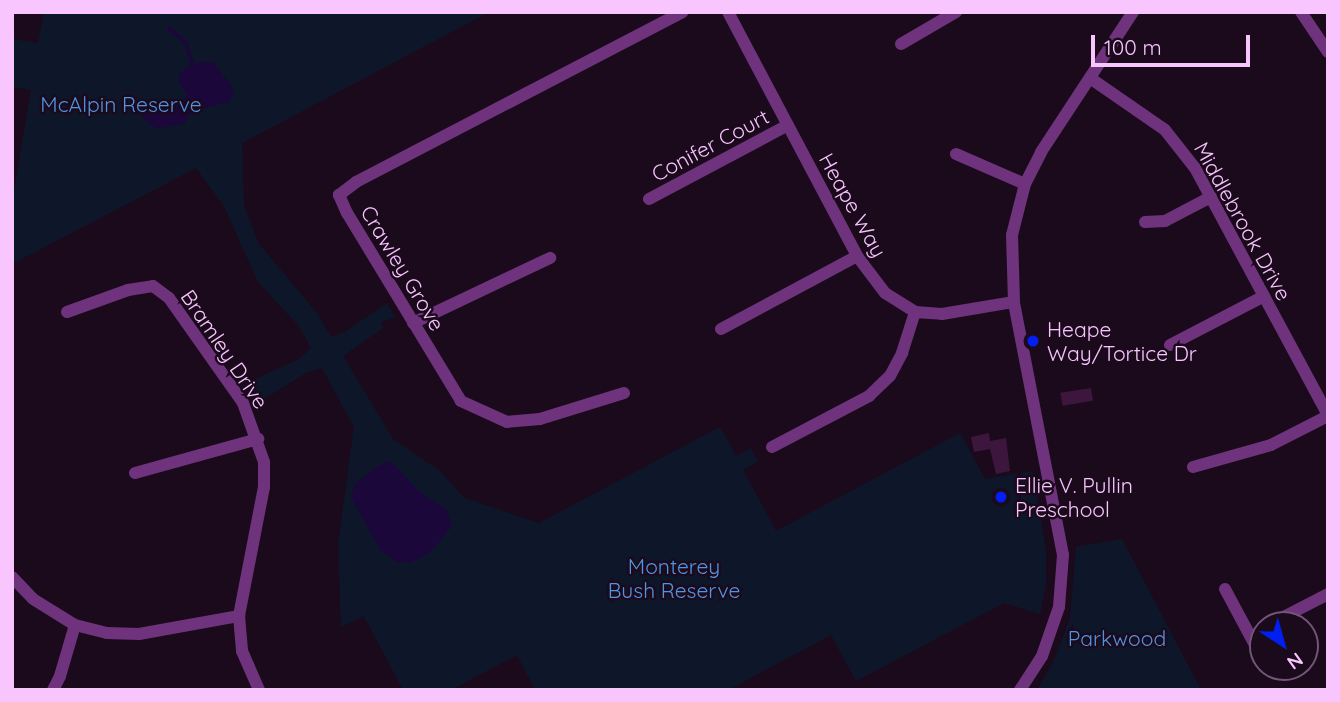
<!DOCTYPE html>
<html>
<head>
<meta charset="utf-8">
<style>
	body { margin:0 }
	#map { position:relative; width:1340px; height:702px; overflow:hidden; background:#1b0a1c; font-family:Quicksand,sans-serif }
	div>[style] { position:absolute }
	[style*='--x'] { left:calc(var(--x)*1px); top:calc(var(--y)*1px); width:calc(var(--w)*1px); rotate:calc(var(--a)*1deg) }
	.green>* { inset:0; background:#0e172a }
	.water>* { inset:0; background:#1b0739 }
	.stream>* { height:3.5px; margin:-1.75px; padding:0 1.75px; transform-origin:1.75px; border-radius:1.75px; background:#1b0739 }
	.building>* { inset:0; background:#3d163e; transform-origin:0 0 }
	.minor>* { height:12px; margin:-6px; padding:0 6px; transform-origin:6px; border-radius:6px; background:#6f337d }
	.dots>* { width:19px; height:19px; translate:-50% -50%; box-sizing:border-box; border:4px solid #1b0a1c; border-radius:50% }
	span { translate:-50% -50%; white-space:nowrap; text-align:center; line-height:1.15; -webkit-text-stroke:5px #1b0a1c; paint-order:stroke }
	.park-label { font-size:21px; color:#4e95e2 }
	.street-label { font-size:21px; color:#f8c5ff }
	.poi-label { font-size:21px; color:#f8c5ff }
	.left { translate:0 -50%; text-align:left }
	.frame { position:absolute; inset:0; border:14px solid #f8c5ff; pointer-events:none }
	.north { position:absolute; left:1249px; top:611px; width:70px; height:70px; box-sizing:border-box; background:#1b0a1c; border:2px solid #735577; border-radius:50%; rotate:144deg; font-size:19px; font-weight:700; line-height:28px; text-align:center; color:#f8c5ff }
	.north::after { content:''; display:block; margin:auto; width:24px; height:32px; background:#001ff0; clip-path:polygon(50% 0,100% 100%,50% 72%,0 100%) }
	.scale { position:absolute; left:1091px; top:35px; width:159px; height:32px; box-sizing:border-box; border:4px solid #f8c5ff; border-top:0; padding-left:9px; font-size:21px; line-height:24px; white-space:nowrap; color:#f8c5ff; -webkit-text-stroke:5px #1b0a1c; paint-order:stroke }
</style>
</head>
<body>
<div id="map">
	<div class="green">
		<div style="clip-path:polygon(44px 12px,489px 12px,242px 143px,244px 206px,259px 244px,317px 313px,331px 337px,345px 332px,387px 303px,395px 317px,381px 322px,383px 328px,343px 356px,393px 439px,440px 471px,464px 498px,539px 523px,720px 427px,736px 456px,751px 448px,758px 462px,743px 470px,776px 531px,960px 433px,985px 479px,1033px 471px,1046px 550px,1046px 583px,1040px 614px,1004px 603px,856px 681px,831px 635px,728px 690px,535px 690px,517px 655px,451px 690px,403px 690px,364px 616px,341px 627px,338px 544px,354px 427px,322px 368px,306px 373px,257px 403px,245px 384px,299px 359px,311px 348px,298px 325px,258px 282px,224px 206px,196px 168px,12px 264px,12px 203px,31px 90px,12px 87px,12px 39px,38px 43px)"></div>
		<div style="clip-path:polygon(1122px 539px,1201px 690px,1037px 690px,1053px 663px,1070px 618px,1076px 547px)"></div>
	</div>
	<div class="water">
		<div style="clip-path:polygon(203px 61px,214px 63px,230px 84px,234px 92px,229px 102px,199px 109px,189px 115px,184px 124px,158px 128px,150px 125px,141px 115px,148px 105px,165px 102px,177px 106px,187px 96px,179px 82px,179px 75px,187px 67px)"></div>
		<div style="clip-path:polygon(390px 461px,420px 492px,447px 510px,452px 526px,431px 552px,410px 563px,397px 562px,380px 550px,351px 497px,354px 485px,376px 467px)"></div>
	</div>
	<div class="stream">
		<div style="--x:169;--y:29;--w:21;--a:37"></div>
		<div style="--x:186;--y:42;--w:24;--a:73"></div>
	</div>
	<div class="building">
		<div style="left:1091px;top:388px;width:13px;height:31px;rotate:81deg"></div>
		<div style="clip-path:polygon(989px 433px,990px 441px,1006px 438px,1010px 471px,996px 474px,990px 449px,974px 452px,971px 437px)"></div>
	</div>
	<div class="minor">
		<div style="--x:728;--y:12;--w:276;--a:62.1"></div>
		<div style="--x:857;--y:256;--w:46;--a:52.9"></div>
		<div style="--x:885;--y:293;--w:36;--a:32"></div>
		<div style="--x:915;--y:312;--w:27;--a:4"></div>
		<div style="--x:942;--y:314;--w:73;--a:-9.5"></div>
		<div style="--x:1301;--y:12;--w:48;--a:56"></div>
		<div style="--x:901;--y:44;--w:64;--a:-30.2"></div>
		<div style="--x:1090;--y:78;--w:91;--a:34.7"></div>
		<div style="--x:1165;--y:130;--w:48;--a:51.7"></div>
		<div style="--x:1195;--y:168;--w:281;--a:61.7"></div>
		<div style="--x:956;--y:154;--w:75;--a:23.5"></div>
		<div style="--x:649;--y:199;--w:157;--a:-28"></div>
		<div style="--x:1145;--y:222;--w:20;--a:-3"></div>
		<div style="--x:1165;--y:221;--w:52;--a:-27.6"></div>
		<div style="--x:67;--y:312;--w:65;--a:-19.8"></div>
		<div style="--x:128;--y:290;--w:25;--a:-9"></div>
		<div style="--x:153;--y:286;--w:20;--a:37"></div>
		<div style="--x:169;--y:298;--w:128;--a:54.8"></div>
		<div style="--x:243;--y:403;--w:63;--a:70.4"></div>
		<div style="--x:264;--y:462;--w:25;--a:90"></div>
		<div style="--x:264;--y:487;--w:131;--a:101"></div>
		<div style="--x:239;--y:616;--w:35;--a:85"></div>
		<div style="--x:242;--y:651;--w:43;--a:66.4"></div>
		<div style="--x:413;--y:323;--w:152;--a:-25.4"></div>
		<div style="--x:721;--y:329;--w:154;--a:-28.2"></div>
		<div style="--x:1170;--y:345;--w:106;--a:-27.5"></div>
		<div style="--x:624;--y:393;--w:88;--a:162.8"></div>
		<div style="--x:540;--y:419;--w:33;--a:175"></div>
		<div style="--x:507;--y:422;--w:51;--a:-155.5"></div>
		<div style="--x:461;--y:401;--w:220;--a:-121.2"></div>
		<div style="--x:347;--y:213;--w:20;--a:-114"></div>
		<div style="--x:339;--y:195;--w:21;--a:-37"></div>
		<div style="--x:356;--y:182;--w:368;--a:-27.5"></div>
		<div style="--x:772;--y:447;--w:110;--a:-27.7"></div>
		<div style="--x:869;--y:396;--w:29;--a:-44"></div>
		<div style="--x:890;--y:376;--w:26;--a:-62"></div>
		<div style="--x:902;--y:353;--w:43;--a:-72.4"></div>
		<div style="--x:1193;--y:467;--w:81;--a:-15.8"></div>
		<div style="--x:1271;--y:445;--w:64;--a:-27"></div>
		<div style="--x:135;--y:473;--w:128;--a:-15.5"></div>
		<div style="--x:12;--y:577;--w:30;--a:46"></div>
		<div style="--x:33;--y:599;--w:49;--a:31.8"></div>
		<div style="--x:75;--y:625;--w:33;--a:14"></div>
		<div style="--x:107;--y:633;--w:32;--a:2"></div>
		<div style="--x:139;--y:634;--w:102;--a:-10.2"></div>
		<div style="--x:1225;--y:589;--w:81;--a:61.8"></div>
		<div style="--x:1268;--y:625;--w:68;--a:-27.3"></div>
		<div style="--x:53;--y:690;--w:16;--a:-63"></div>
		<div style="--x:60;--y:676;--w:53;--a:-73.6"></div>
		<div style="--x:1020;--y:690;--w:40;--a:-57.1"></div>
		<div style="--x:1042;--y:656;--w:52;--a:-70.9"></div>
		<div style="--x:1059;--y:607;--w:52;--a:-85.6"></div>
		<div style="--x:1063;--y:555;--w:258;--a:-101"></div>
		<div style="--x:1014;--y:302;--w:67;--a:-91.7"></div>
		<div style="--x:1012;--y:235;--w:53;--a:-75.7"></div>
		<div style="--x:1025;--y:184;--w:36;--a:-63"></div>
		<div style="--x:1041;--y:152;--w:168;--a:-56.7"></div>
	</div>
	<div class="dots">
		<div style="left:1033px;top:341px;background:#001ff0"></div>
		<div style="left:1001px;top:497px;background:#001ff0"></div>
	</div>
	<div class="park-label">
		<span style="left:121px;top:104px">McAlpin Reserve</span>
		<span style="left:674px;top:578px">Monterey<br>Bush Reserve</span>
		<span style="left:1117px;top:638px">Parkwood</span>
	</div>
	<div class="street-label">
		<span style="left:710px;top:145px;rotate:-28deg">Conifer Court</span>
		<span style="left:853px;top:205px;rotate:61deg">Heape Way</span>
		<span style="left:1243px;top:221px;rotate:61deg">Middlebrook Drive</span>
		<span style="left:403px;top:268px;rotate:59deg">Crawley Grove</span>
		<span style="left:225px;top:349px;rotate:56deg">Bramley Drive</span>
	</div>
	<div class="poi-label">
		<span class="left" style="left:1047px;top:341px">Heape<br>Way/Tortice Dr</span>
		<span class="left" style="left:1015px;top:497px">Ellie V. Pullin<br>Preschool</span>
	</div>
	<div class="frame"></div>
	<div class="north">N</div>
	<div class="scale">100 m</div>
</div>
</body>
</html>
